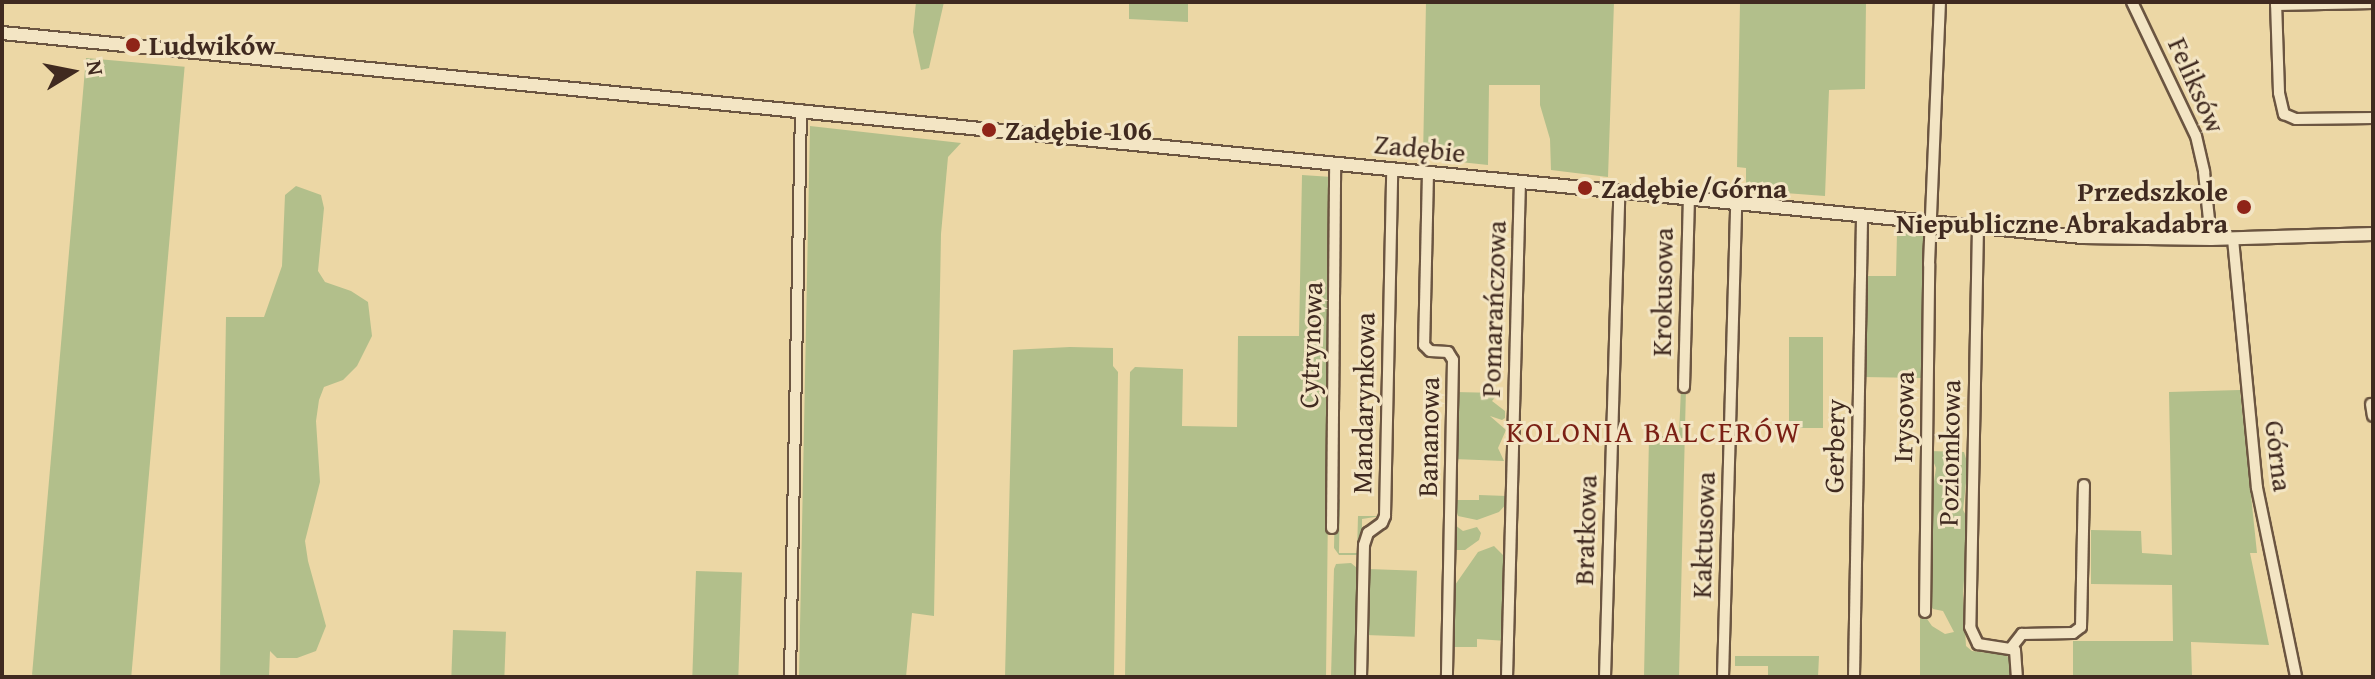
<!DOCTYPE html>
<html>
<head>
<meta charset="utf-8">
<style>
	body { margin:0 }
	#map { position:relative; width:2375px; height:679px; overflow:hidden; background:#ecd7a5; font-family:"Gentium Book Plus",serif }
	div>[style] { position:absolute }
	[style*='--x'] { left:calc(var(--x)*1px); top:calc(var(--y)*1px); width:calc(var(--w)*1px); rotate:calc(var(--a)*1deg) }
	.green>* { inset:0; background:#b2bf8b; transform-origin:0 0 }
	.roads { filter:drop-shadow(2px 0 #6b5541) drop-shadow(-2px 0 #6b5541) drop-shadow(0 2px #6b5541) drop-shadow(0 -2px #6b5541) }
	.minor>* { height:10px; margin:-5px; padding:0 5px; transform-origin:5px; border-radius:5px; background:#f3e5c4 }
	.tertiary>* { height:12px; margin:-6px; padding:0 6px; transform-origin:6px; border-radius:6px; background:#f3e5c4 }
	.dots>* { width:22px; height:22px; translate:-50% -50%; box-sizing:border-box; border:4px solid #f3e5c4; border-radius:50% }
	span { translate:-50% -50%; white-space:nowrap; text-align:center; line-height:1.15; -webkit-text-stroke:6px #f3e5c4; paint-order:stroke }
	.poi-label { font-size:28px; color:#402a20; font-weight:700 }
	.left { translate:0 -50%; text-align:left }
	.right { translate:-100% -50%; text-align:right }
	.street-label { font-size:28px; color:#402a20 }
	.neighbourhood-label { font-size:30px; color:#7a1f14; letter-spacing:2px }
	.frame { position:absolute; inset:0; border:4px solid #402a20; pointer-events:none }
	.north { position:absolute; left:32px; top:32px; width:80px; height:80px; -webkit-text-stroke:6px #f3e5c4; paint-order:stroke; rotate:80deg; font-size:22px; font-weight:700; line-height:32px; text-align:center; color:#402a20 }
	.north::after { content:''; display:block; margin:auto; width:28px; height:36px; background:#402a20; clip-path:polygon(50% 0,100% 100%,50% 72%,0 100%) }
</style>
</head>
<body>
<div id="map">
	<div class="green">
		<div style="clip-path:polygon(916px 2px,944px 2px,929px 68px,921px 70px,913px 32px)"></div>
		<div style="clip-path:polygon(1129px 2px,1188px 2px,1188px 22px,1129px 19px)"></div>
		<div style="clip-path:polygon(1426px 2px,1614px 2px,1608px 177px,1551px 170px,1550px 139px,1540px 105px,1540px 85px,1489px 85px,1488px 165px,1423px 158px)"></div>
		<div style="clip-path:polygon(1740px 2px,1866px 2px,1865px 89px,1829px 90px,1825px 196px,1746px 190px,1746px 168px,1737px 167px)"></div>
		<div style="left:86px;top:58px;width:99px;height:619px;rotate:5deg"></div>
		<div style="clip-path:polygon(810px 126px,961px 143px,948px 157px,941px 234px,934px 616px,912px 613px,906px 677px,799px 677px)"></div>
		<div style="clip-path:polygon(1302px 175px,1332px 177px,1326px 677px,1125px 677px,1130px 372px,1135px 367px,1183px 369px,1182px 426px,1237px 427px,1238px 336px,1299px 336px)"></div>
		<div style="clip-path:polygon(296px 186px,321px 195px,324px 208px,318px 271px,325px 282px,351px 291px,368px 302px,372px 336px,357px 366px,343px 380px,324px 387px,319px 400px,316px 421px,320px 482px,305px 541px,308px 561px,326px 626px,316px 651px,297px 658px,277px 658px,270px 651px,269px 677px,220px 677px,226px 317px,264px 317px,282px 266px,285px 195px)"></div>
		<div style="clip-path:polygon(1897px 232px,1925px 235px,1923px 378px,1863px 377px,1863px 276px,1896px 276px)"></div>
		<div style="left:1789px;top:337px;width:34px;height:91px"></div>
		<div style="clip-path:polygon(1070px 347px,1113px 348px,1113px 366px,1118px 372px,1114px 677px,1005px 677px,1013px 350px)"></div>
		<div style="clip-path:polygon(1681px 388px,1686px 388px,1679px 677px,1644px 677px,1649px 437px,1679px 435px)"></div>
		<div style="clip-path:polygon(2240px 390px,2257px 553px,2250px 553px,2269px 645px,2191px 642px,2192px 677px,2073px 677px,2073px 641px,2173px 641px,2172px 585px,2091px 584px,2091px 530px,2141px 531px,2142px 553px,2172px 555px,2169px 392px)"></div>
		<div style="clip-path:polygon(1455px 392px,1499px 393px,1492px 401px,1505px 411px,1505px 418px,1502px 420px,1490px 416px,1506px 430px,1498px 448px,1504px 461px,1454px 459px)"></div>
		<div style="clip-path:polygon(1929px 451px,1964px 452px,1968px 465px,1963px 510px,1968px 519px,1963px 595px,1966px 646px,1972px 651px,2006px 655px,2013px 662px,2015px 677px,1920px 677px,1920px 609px,1932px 626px,1945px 634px,1954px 632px,1943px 611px,1933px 609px,1928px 602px,1931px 502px,1936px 468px)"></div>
		<div style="clip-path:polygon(1479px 495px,1507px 496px,1509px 501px,1499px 512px,1477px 520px,1458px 516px,1453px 500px,1479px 500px)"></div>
		<div style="clip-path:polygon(1340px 499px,1339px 553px,1357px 553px,1358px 516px,1381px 516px,1362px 519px,1362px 540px,1360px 553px,1356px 555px,1339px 555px,1334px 548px,1335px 505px)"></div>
		<div style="clip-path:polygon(1455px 525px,1463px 531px,1477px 527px,1481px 533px,1479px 540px,1465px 550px,1455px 550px)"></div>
		<div style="clip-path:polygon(1494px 546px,1506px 558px,1507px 641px,1477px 639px,1477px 647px,1450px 647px,1455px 585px,1478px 552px)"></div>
		<div style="clip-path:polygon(1351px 563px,1357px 568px,1356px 677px,1331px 677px,1334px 569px,1336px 564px)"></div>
		<div style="left:1368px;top:569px;width:49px;height:66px;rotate:2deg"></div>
		<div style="left:696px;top:571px;width:46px;height:106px;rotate:2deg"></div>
		<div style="left:453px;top:630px;width:53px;height:47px;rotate:2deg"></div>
		<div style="clip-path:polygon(1735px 656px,1819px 656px,1818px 677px,1768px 677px,1768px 666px,1735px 666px)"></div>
	</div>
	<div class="roads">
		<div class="minor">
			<div style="--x:2132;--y:2;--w:148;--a:64.5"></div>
			<div style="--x:2196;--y:136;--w:37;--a:77"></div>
			<div style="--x:2204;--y:172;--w:67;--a:84"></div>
			<div style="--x:2276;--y:2;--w:91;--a:88.1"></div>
			<div style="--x:2279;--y:93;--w:22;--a:77"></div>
			<div style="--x:2284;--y:114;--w:13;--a:23"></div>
			<div style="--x:2296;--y:119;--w:77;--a:-0.7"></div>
			<div style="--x:2276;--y:5;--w:97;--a:-1.2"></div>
			<div style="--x:1428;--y:173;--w:172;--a:91.3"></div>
			<div style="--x:1424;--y:345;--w:8;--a:45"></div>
			<div style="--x:1430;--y:351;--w:18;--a:3"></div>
			<div style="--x:1448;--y:352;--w:9;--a:58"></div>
			<div style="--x:1453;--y:360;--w:317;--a:91.1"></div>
			<div style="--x:1978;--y:227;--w:400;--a:91.1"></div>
			<div style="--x:1970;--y:627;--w:19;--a:65"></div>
			<div style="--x:1978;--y:644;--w:37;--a:9"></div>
			<div style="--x:2015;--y:650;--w:27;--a:86"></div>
			<div style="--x:2233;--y:239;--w:250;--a:84.5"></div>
			<div style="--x:2257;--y:488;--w:193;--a:78.3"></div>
			<div style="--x:1684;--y:387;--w:188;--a:-88.5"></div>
			<div style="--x:2371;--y:404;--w:12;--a:81"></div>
			<div style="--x:1332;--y:528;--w:365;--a:-89.5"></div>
			<div style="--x:1925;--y:612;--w:348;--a:-89.3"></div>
			<div style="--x:1929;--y:264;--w:262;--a:-87.6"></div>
			<div style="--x:2011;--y:648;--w:18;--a:-52"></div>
			<div style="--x:2022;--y:634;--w:51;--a:-1.1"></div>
			<div style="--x:2073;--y:633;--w:10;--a:-37"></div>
			<div style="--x:2081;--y:627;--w:142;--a:-88.8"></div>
			<div style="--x:790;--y:677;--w:567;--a:-88.89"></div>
			<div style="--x:1361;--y:677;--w:132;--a:-88.7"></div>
			<div style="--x:1364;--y:545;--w:13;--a:-72"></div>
			<div style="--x:1368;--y:533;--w:17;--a:-36"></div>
			<div style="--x:1382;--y:523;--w:8;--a:-67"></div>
			<div style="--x:1385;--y:516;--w:347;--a:-88.8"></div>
			<div style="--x:1507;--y:677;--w:495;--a:-88.5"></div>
			<div style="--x:1605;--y:677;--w:485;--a:-88.3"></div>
			<div style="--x:1723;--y:677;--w:474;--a:-88.4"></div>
			<div style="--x:1854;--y:677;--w:462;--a:-89"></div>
		</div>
		<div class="tertiary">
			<div style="--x:2;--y:33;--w:2091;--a:5.6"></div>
			<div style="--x:2083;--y:237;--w:128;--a:0.9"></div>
			<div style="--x:2211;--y:239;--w:162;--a:-1.8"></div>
		</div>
	</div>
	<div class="dots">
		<div style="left:133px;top:45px;background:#8f2418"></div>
		<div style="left:989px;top:130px;background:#8f2418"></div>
		<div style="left:1585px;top:188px;background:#8f2418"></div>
		<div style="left:2244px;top:207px;background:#8f2418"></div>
	</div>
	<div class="poi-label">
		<span class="left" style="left:149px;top:45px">Ludwików</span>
		<span class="left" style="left:1005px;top:130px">Zadębie 106</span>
		<span class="left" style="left:1601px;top:188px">Zadębie/Górna</span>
		<span class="right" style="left:2228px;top:207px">Przedszkole<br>Niepubliczne Abrakadabra</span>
	</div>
	<div class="street-label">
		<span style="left:2197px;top:85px;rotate:66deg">Feliksów</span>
		<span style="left:1420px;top:148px;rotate:6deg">Zadębie</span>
		<span style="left:1662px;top:292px;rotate:-89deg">Krokusowa</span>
		<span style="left:1493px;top:309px;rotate:-88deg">Pomarańczowa</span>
		<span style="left:1310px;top:345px;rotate:-88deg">Cytrynowa</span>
		<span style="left:1363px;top:403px;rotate:-89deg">Mandarynkowa</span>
		<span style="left:1903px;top:417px;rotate:-89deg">Irysowa</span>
		<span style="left:1428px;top:437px;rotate:-89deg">Bananowa</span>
		<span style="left:1834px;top:446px;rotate:-89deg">Gerbery</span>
		<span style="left:1949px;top:453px;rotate:-89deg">Poziomkowa</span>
		<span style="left:2279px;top:456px;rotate:83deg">Górna</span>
		<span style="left:1585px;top:530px;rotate:-88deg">Bratkowa</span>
		<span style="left:1703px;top:535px;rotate:-88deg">Kaktusowa</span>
	</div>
	<div class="neighbourhood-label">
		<span style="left:1654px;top:431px">KOLONIA BALCERÓW</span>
	</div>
	<div class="frame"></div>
	<div class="north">N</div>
</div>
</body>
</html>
